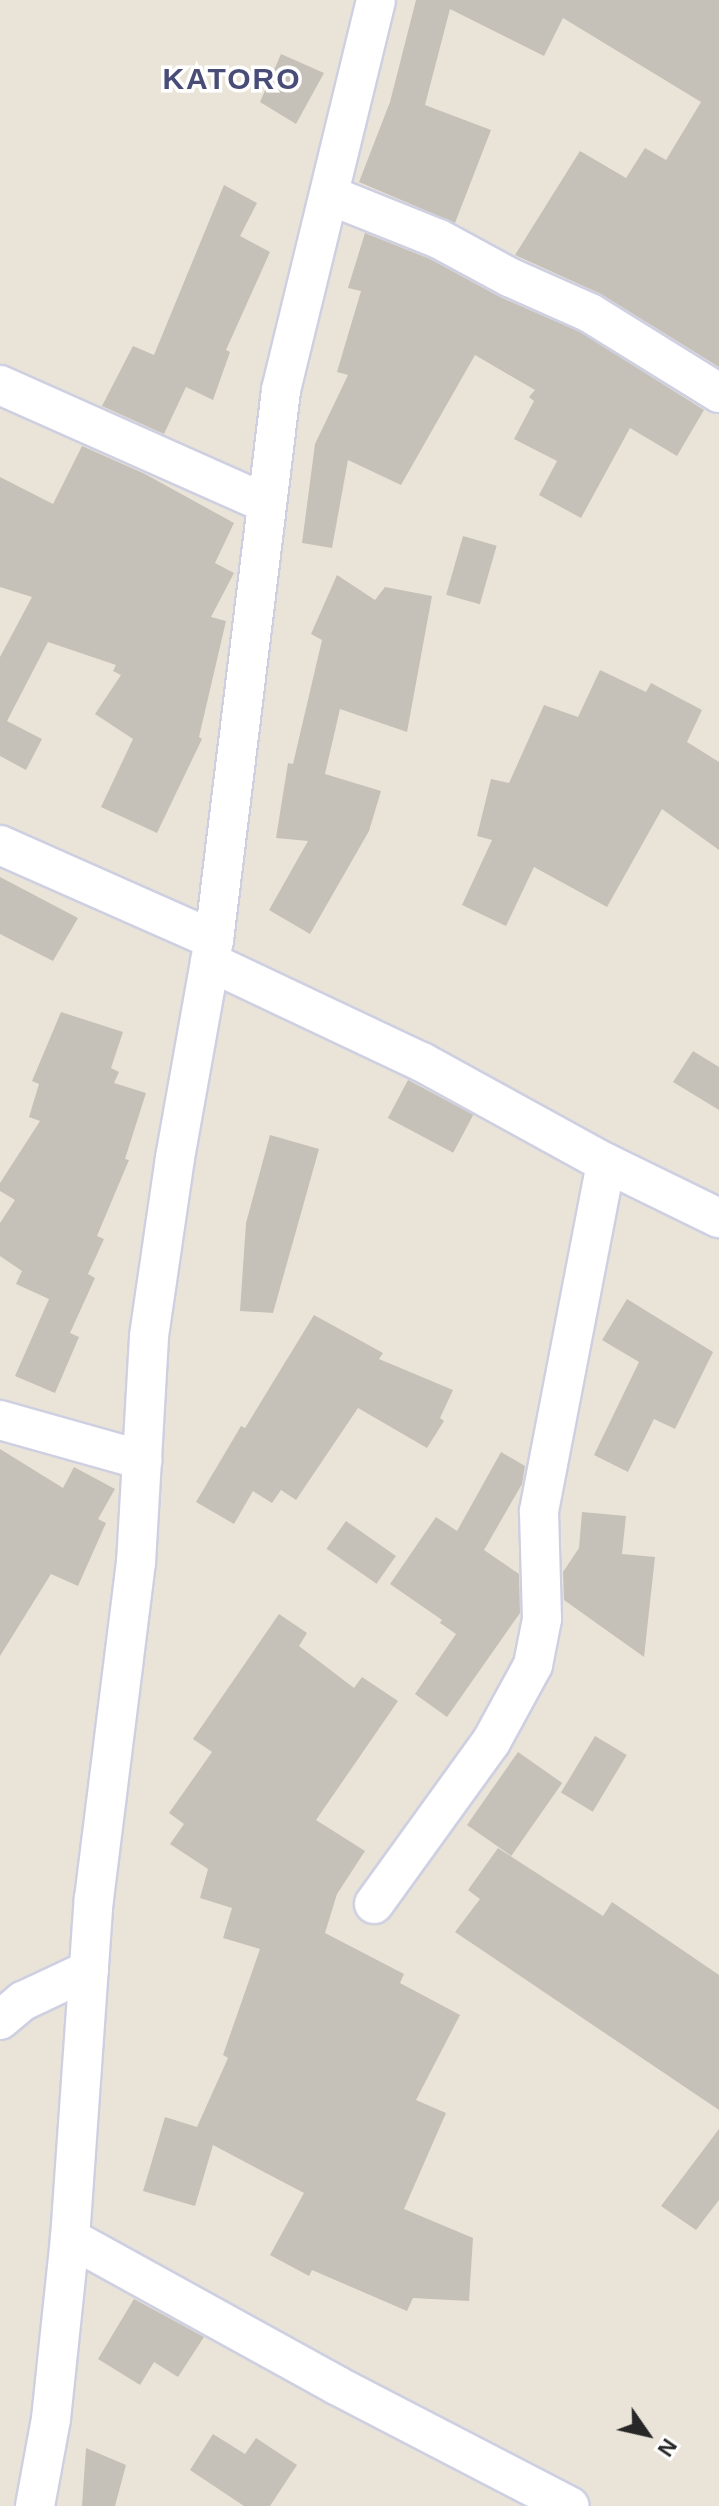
<!DOCTYPE html>
<html>
<head>
<meta charset="utf-8">
<style>
	body { margin:0 }
	#map { position:relative; width:719px; height:2506px; overflow:hidden; background:#eae4d8; font-family:Helvetica,sans-serif }
	div>[style] { position:absolute }
	[style*='--x'] { left:calc(var(--x)*1px); top:calc(var(--y)*1px); width:calc(var(--w)*1px); rotate:calc(var(--a)*1deg) }
	.building>* { inset:0; background:#c5c1b8; transform-origin:0 0 }
	.roads { filter:drop-shadow(2px 0 #ced0e1) drop-shadow(-2px 0 #ced0e1) drop-shadow(0 2px #ced0e1) drop-shadow(0 -2px #ced0e1) }
	.street>* { height:38px; margin:-19px; padding:0 19px; transform-origin:19px; border-radius:19px; background:#fff }
	span { translate:-50% -50%; white-space:nowrap; text-align:center; line-height:1.15; -webkit-text-stroke:7px #fff; paint-order:stroke }
	.district-label { font-size:30px; color:#484c77; font-weight:700; letter-spacing:2px }
	.north { position:absolute; left:607px; top:2394px; width:80px; height:80px; -webkit-text-stroke:6px #fff; paint-order:stroke; rotate:124deg; font-size:22px; font-weight:700; line-height:32px; text-align:center; color:#272727 }
	.north::after { content:''; display:block; margin:auto; width:28px; height:36px; background:#272727; clip-path:polygon(50% 0,100% 100%,50% 72%,0 100%) }
</style>
</head>
<body>
<div id="map">
	<div class="building">
		<div style="clip-path:polygon(416px 0,719px 0,719px 367px,601px 294px,515px 255px,580px 151px,626px 178px,645px 148px,666px 160px,701px 102px,563px 18px,544px 56px,450px 9px,425px 105px,491px 130px,455px 223px,359px 182px,390px 102px)"></div>
		<div style="clip-path:polygon(281px 54px,324px 73px,296px 124px,260px 102px)"></div>
		<div style="clip-path:polygon(224px 185px,257px 203px,240px 236px,270px 252px,226px 350px,230px 352px,213px 400px,186px 387px,164px 434px,102px 406px,133px 346px,154px 355px)"></div>
		<div style="clip-path:polygon(365px 233px,430px 259px,500px 297px,580px 332px,704px 410px,677px 456px,630px 428px,581px 518px,539px 495px,557px 461px,514px 439px,534px 401px,529px 397px,535px 390px,475px 355px,401px 485px,348px 460px,332px 548px,302px 543px,315px 444px,348px 375px,337px 372px,361px 291px,348px 288px)"></div>
		<div style="clip-path:polygon(82px 446px,145px 474px,234px 523px,215px 563px,234px 573px,211px 617px,226px 621px,199px 737px,202px 739px,157px 833px,101px 807px,133px 739px,95px 714px,121px 675px,113px 671px,116px 665px,48px 642px,7px 721px,42px 739px,26px 770px,0 756px,0 657px,32px 597px,0 587px,0 477px,53px 504px)"></div>
		<div style="left:463px;top:536px;width:35px;height:61px;rotate:16deg"></div>
		<div style="clip-path:polygon(337px 575px,375px 600px,385px 587px,432px 596px,407px 732px,340px 709px,325px 774px,381px 791px,369px 831px,310px 934px,269px 910px,308px 841px,276px 838px,288px 763px,293px 764px,322px 640px,311px 634px)"></div>
		<div style="clip-path:polygon(600px 670px,646px 692px,651px 683px,702px 710px,687px 742px,719px 762px,719px 850px,662px 809px,607px 907px,534px 867px,506px 926px,462px 905px,492px 840px,477px 836px,491px 779px,509px 783px,544px 705px,578px 717px)"></div>
		<div style="clip-path:polygon(0 877px,78px 918px,53px 961px,0 934px)"></div>
		<div style="clip-path:polygon(61px 1012px,123px 1032px,111px 1068px,119px 1072px,114px 1083px,146px 1093px,125px 1159px,129px 1160px,97px 1236px,104px 1239px,88px 1274px,95px 1278px,70px 1333px,79px 1337px,55px 1393px,15px 1376px,49px 1299px,16px 1284px,22px 1271px,0 1256px,0 1223px,15px 1200px,0 1191px,0 1183px,40px 1121px,29px 1117px,39px 1084px,32px 1081px)"></div>
		<div style="clip-path:polygon(693px 1051px,719px 1067px,719px 1110px,673px 1082px)"></div>
		<div style="left:408px;top:1080px;width:74px;height:43px;rotate:28deg"></div>
		<div style="clip-path:polygon(270px 1135px,319px 1149px,273px 1313px,240px 1311px,246px 1223px)"></div>
		<div style="clip-path:polygon(627px 1299px,713px 1352px,675px 1429px,654px 1419px,628px 1472px,594px 1455px,639px 1362px,602px 1340px)"></div>
		<div style="clip-path:polygon(314px 1315px,383px 1353px,379px 1359px,453px 1390px,440px 1418px,444px 1421px,427px 1448px,358px 1408px,296px 1500px,281px 1490px,272px 1503px,253px 1491px,234px 1524px,196px 1502px,241px 1426px,245px 1428px)"></div>
		<div style="clip-path:polygon(0 1449px,63px 1488px,74px 1467px,115px 1489px,98px 1519px,106px 1523px,78px 1586px,51px 1574px,0 1656px)"></div>
		<div style="clip-path:polygon(501px 1452px,525px 1466px,522px 1484px,484px 1550px,519px 1574px,520px 1613px,447px 1717px,415px 1694px,456px 1634px,440px 1623px,442px 1620px,390px 1584px,436px 1517px,457px 1531px)"></div>
		<div style="clip-path:polygon(582px 1512px,626px 1516px,622px 1554px,655px 1557px,644px 1657px,564px 1600px,563px 1572px,579px 1548px)"></div>
		<div style="left:346px;top:1521px;width:61px;height:34px;rotate:35deg"></div>
		<div style="clip-path:polygon(279px 1614px,307px 1633px,299px 1646px,354px 1688px,362px 1677px,398px 1701px,316px 1820px,365px 1851px,337px 1894px,325px 1933px,404px 1974px,400px 1983px,460px 2015px,416px 2100px,446px 2113px,404px 2209px,473px 2238px,469px 2301px,413px 2298px,407px 2311px,312px 2270px,309px 2276px,270px 2255px,304px 2193px,213px 2145px,195px 2206px,143px 2191px,165px 2117px,197px 2127px,228px 2058px,223px 2055px,260px 1949px,223px 1938px,232px 1908px,200px 1898px,208px 1869px,170px 1844px,184px 1824px,169px 1813px,212px 1752px,193px 1739px)"></div>
		<div style="left:595px;top:1736px;width:37px;height:66px;rotate:31deg"></div>
		<div style="left:518px;top:1752px;width:54px;height:89px;rotate:35deg"></div>
		<div style="clip-path:polygon(498px 1848px,603px 1916px,612px 1902px,719px 1975px,719px 2110px,455px 1932px,480px 1899px,468px 1890px)"></div>
		<div style="clip-path:polygon(719px 2129px,719px 2200px,696px 2230px,661px 2206px)"></div>
		<div style="clip-path:polygon(134px 2299px,204px 2337px,178px 2377px,154px 2362px,140px 2385px,98px 2359px)"></div>
		<div style="clip-path:polygon(213px 2434px,245px 2454px,256px 2438px,297px 2465px,270px 2506px,244px 2506px,190px 2470px)"></div>
		<div style="clip-path:polygon(86px 2448px,126px 2465px,115px 2506px,82px 2506px)"></div>
	</div>
	<div class="roads">
		<div class="street">
			<div style="--x:329;--y:195;--w:118;--a:21.8"></div>
			<div style="--x:439;--y:239;--w:80;--a:28.5"></div>
			<div style="--x:509;--y:277;--w:89;--a:24"></div>
			<div style="--x:590;--y:313;--w:152;--a:31.8"></div>
			<div style="--x:0;--y:385;--w:292;--a:24"></div>
			<div style="--x:0;--y:845;--w:234;--a:23.9"></div>
			<div style="--x:210;--y:962;--w:234;--a:25.3"></div>
			<div style="--x:422;--y:1062;--w:210;--a:28.8"></div>
			<div style="--x:606;--y:1163;--w:126;--a:26"></div>
			<div style="--x:0;--y:1420;--w:148;--a:15.7"></div>
			<div style="--x:374;--y:1904;--w:200;--a:-54.2"></div>
			<div style="--x:491;--y:1742;--w:88;--a:-61.4"></div>
			<div style="--x:533;--y:1665;--w:47;--a:-78.9"></div>
			<div style="--x:542;--y:1619;--w:108;--a:-91.6"></div>
			<div style="--x:539;--y:1511;--w:354;--a:-79.1"></div>
			<div style="--x:0;--y:2020;--w:30;--a:-40"></div>
			<div style="--x:23;--y:2001;--w:73;--a:-25.2"></div>
			<div style="--x:70;--y:2238;--w:304;--a:28.9"></div>
			<div style="--x:336;--y:2385;--w:263;--a:27.4"></div>
			<div style="--x:35;--y:2506;--w:88;--a:-79.6"></div>
			<div style="--x:51;--y:2419;--w:182;--a:-84"></div>
			<div style="--x:70;--y:2238;--w:340;--a:-86"></div>
			<div style="--x:94;--y:1899;--w:339;--a:-82.9"></div>
			<div style="--x:136;--y:1563;--w:227;--a:-86.7"></div>
			<div style="--x:149;--y:1336;--w:180;--a:-81.7"></div>
			<div style="--x:175;--y:1158;--w:221;--a:-79.9"></div>
			<div style="--x:214;--y:940;--w:554;--a:-83.05"></div>
			<div style="--x:281;--y:390;--w:401;--a:-76.3"></div>
		</div>
	</div>
	<div class="district-label">
		<span style="left:232px;top:79px">KATORO</span>
	</div>
	<div class="north">N</div>
</div>
</body>
</html>
